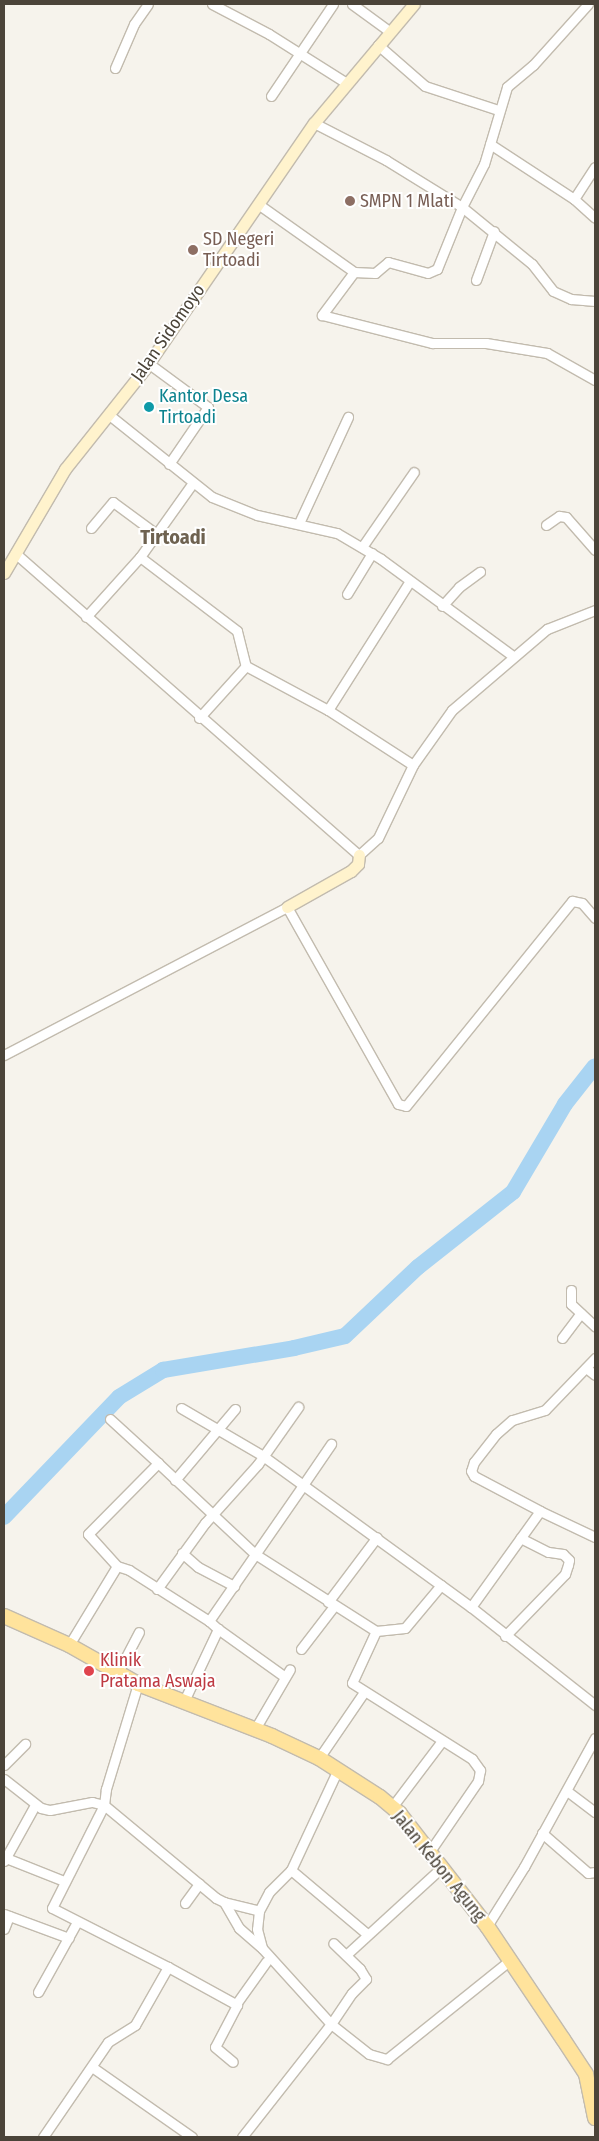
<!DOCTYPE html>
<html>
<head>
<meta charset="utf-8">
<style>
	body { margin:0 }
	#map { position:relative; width:599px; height:2141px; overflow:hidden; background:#f6f3ec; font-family:"Fira Sans Condensed",sans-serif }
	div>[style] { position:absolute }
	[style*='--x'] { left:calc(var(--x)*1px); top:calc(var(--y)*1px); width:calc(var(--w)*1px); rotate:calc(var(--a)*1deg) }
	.river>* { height:16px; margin:-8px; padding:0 8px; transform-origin:8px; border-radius:8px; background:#a9d4f2 }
	.roads { filter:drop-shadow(1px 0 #c2bbae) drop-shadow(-1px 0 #c2bbae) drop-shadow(0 1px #c2bbae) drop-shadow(0 -1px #c2bbae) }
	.street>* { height:9px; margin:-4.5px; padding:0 4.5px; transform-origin:4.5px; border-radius:4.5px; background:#fff }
	.secondary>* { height:11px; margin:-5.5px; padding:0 5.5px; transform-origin:5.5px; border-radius:5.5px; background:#fff3cd }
	.primary>* { height:14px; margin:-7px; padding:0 7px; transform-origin:7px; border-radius:7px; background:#ffe39c }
	.dots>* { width:14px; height:14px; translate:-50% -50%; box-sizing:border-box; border:2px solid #fff; border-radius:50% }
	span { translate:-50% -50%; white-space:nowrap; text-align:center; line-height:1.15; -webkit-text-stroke:4px #fff; paint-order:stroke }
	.education-label { font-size:18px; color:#785e54 }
	.left { translate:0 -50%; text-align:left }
	.street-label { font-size:18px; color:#4b4439 }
	.culture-label { font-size:18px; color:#0d838f }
	.health-label { font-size:18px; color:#be3a42 }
	.quarter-label { font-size:20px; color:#6e6250; font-weight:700 }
	.frame { position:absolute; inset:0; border:5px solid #4b4439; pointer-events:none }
</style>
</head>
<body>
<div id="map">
	<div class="river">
		<div style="--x:4;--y:1517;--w:166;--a:-46.2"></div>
		<div style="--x:119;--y:1397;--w:52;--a:-31.5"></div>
		<div style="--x:163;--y:1370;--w:133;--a:-9.5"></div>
		<div style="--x:294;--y:1348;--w:52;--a:-13.2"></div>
		<div style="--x:345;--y:1336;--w:100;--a:-43.4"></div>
		<div style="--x:418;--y:1267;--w:121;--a:-38.3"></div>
		<div style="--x:513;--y:1192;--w:102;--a:-59.4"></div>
		<div style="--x:565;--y:1104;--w:48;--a:-51.7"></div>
	</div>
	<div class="roads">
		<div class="street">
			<div style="--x:212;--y:4;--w:64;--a:27.8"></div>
			<div style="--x:269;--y:34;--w:90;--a:32.3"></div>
			<div style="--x:352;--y:4;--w:46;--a:36.1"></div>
			<div style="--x:588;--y:4;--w:82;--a:132"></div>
			<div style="--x:533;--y:65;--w:34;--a:140"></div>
			<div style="--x:507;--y:87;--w:80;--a:106.6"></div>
			<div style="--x:484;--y:164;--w:48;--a:117.1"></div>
			<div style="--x:462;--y:207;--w:90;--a:39.2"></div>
			<div style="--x:532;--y:264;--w:34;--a:52"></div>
			<div style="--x:553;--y:291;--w:20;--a:24"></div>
			<div style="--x:571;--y:299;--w:24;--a:5"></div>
			<div style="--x:378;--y:45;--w:62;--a:41.1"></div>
			<div style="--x:425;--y:86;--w:77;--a:18.2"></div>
			<div style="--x:115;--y:68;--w:48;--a:-66.6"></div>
			<div style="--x:134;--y:24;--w:24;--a:-55"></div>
			<div style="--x:271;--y:96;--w:111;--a:-56"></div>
			<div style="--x:490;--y:144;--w:100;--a:33.2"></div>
			<div style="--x:574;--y:199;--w:38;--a:-57"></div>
			<div style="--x:574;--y:199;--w:28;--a:42"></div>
			<div style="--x:258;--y:204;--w:118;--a:35.3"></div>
			<div style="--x:354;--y:272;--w:21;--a:3"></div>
			<div style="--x:375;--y:273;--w:17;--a:-40"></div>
			<div style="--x:388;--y:262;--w:41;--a:15.4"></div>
			<div style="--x:428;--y:273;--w:10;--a:-24"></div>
			<div style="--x:437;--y:269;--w:67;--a:-68"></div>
			<div style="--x:462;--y:207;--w:89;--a:-148.3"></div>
			<div style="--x:386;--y:160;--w:81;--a:-152.8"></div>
			<div style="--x:354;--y:272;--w:54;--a:126.7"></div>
			<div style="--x:322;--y:315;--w:114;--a:14.3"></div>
			<div style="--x:432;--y:343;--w:54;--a:0"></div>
			<div style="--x:486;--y:343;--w:62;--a:9.3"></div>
			<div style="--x:547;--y:353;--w:55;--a:29.4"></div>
			<div style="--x:476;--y:280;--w:52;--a:-69.8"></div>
			<div style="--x:148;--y:363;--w:74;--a:36.3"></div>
			<div style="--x:208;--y:407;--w:69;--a:124.4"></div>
			<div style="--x:108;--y:414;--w:133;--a:38.6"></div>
			<div style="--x:212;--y:497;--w:48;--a:21.8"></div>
			<div style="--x:257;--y:515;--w:82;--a:12.7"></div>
			<div style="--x:337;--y:533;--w:51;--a:30.6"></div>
			<div style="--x:381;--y:559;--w:164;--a:36.3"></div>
			<div style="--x:299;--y:523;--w:117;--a:-65.2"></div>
			<div style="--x:546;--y:525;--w:16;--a:-35"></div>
			<div style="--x:559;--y:516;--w:7;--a:8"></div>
			<div style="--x:566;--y:517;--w:44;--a:48.7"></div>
			<div style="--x:91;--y:528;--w:34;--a:-50"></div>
			<div style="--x:113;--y:502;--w:52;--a:36.4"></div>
			<div style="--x:362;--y:547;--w:91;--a:-55.3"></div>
			<div style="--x:15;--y:553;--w:458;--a:41.3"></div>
			<div style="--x:359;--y:855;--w:25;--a:-42"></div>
			<div style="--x:378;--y:838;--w:81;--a:-64.4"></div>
			<div style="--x:413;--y:765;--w:67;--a:-54.7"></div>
			<div style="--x:452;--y:710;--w:125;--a:-40.5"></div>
			<div style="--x:547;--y:629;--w:52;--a:-21.6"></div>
			<div style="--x:140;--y:557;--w:122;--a:37.3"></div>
			<div style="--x:237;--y:631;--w:36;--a:76"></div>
			<div style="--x:246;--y:666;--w:93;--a:28.2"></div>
			<div style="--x:328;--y:710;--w:101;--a:32.9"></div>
			<div style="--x:347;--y:594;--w:48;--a:-58.6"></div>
			<div style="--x:442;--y:606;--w:25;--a:-48"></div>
			<div style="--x:459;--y:587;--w:26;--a:-36"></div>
			<div style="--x:86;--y:617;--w:81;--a:-48"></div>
			<div style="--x:140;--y:557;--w:90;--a:-54.5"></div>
			<div style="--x:328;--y:710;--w:153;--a:-57.6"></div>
			<div style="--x:199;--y:718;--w:70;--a:-47.9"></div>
			<div style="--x:4;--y:1055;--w:319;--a:-27.6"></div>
			<div style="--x:287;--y:907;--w:226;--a:60.6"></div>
			<div style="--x:398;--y:1104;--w:8;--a:14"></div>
			<div style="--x:406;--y:1106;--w:264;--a:-51"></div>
			<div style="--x:572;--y:901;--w:10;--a:11"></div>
			<div style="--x:582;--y:903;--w:20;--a:49"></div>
			<div style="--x:571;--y:1290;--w:14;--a:90"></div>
			<div style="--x:571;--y:1304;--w:33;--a:43"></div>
			<div style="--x:562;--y:1338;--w:31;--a:-53"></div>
			<div style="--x:595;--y:1358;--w:72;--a:133.9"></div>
			<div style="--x:545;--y:1410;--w:34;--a:163"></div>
			<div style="--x:512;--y:1420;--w:21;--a:139"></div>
			<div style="--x:496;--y:1434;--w:36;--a:128"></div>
			<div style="--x:474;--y:1462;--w:9;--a:108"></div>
			<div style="--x:471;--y:1471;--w:6;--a:59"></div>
			<div style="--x:474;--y:1476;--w:75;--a:27.9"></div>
			<div style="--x:540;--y:1511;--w:61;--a:25.3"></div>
			<div style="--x:586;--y:1368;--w:11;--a:38"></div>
			<div style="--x:181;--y:1408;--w:95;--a:30.3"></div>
			<div style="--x:263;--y:1456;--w:49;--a:35.9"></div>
			<div style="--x:303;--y:1485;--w:50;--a:-55.7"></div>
			<div style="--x:110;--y:1419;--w:65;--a:42.5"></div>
			<div style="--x:175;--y:1480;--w:93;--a:-49.8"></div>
			<div style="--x:182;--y:1553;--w:21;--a:41"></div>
			<div style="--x:198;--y:1567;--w:41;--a:27.8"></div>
			<div style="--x:117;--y:1566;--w:43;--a:-132.2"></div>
			<div style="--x:88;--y:1534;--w:100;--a:-45.4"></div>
			<div style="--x:158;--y:1463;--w:133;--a:43.2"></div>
			<div style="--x:255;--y:1554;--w:143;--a:32.5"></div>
			<div style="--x:376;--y:1631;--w:29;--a:-6"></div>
			<div style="--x:405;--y:1628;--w:56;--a:-50.1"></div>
			<div style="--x:157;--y:1589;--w:82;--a:-54"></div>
			<div style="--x:205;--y:1523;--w:79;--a:-48.1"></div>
			<div style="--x:258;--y:1464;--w:70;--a:-54.9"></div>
			<div style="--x:328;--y:1602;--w:81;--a:-53"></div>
			<div style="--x:471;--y:1607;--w:118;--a:-54.3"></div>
			<div style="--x:218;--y:1629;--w:82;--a:35.6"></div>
			<div style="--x:376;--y:1631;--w:57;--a:114.8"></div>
			<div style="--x:352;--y:1683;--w:142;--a:32.3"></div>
			<div style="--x:472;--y:1759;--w:14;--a:54"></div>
			<div style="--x:480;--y:1770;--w:11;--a:100"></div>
			<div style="--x:478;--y:1781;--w:85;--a:124.4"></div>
			<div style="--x:505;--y:1636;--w:86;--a:-45.9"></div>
			<div style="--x:565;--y:1574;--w:9;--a:-72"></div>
			<div style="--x:568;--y:1565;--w:5;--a:-79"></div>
			<div style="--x:569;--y:1560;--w:8;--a:-135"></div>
			<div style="--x:563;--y:1554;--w:15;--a:-172"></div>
			<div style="--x:548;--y:1552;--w:31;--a:-153"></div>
			<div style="--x:69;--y:1645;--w:92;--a:-58.7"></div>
			<div style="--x:117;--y:1566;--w:13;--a:18"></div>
			<div style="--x:129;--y:1570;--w:95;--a:32.5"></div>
			<div style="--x:301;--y:1649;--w:54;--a:-52.5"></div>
			<div style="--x:118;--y:1672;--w:45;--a:-62.3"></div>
			<div style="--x:184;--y:1701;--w:80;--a:-64.7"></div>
			<div style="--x:218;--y:1629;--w:12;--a:-138"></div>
			<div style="--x:209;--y:1621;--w:165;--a:-55.3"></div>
			<div style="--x:303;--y:1485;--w:208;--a:36"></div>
			<div style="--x:471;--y:1607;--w:158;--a:38.3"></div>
			<div style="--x:255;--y:1729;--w:69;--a:-59.7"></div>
			<div style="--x:319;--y:1758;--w:80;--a:-55.7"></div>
			<div style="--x:4;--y:1765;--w:30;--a:-45"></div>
			<div style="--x:4;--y:1779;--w:47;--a:38.1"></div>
			<div style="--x:41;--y:1808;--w:9;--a:13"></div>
			<div style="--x:50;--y:1810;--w:43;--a:-10.8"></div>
			<div style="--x:92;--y:1802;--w:12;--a:14"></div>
			<div style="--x:104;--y:1805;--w:146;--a:39.7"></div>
			<div style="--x:216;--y:1898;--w:9;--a:27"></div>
			<div style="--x:224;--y:1902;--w:36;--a:14"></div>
			<div style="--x:259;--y:1911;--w:18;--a:96"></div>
			<div style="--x:257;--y:1929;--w:20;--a:75"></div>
			<div style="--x:262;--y:1948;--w:103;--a:47.8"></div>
			<div style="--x:331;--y:2024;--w:37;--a:-56"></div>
			<div style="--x:352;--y:1993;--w:20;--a:-45"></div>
			<div style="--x:366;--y:1979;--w:12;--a:-121"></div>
			<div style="--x:360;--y:1969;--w:37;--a:-136"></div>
			<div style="--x:567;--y:1791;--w:35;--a:37"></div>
			<div style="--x:392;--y:1807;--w:83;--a:-52.9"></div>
			<div style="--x:542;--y:1833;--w:61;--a:41"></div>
			<div style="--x:588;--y:1873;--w:7;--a:-8"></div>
			<div style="--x:6;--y:1858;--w:62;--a:21.6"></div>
			<div style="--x:4;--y:1861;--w:64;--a:-61"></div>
			<div style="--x:291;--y:1870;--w:99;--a:40.1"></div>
			<div style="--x:224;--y:1902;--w:30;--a:60"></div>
			<div style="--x:239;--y:1928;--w:29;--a:41"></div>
			<div style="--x:185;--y:1903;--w:24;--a:-54"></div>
			<div style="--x:259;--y:1911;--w:21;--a:-62"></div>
			<div style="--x:269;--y:1892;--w:31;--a:-45"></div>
			<div style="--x:291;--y:1870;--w:111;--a:-65"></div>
			<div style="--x:4;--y:1914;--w:69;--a:20.3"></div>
			<div style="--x:487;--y:1926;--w:70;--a:-57.9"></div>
			<div style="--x:524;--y:1867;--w:147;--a:-61.2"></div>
			<div style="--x:4;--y:1929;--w:14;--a:-69"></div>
			<div style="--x:346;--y:1955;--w:129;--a:-42.5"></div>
			<div style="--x:168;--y:1967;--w:79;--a:28.8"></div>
			<div style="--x:237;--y:2005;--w:47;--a:117.6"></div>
			<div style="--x:215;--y:2047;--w:23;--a:40"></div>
			<div style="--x:38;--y:1992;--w:80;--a:-60.9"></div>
			<div style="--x:236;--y:2004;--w:52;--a:-54.5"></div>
			<div style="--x:92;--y:2067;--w:122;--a:35"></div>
			<div style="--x:43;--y:2137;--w:115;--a:-55.6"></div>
			<div style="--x:108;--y:2042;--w:32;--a:-32"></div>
			<div style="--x:135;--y:2025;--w:67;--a:-60.4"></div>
			<div style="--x:168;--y:1967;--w:130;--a:-153"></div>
			<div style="--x:52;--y:1908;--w:115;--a:-63.2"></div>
			<div style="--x:104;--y:1805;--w:16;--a:-83"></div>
			<div style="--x:106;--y:1789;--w:110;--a:-73.1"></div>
			<div style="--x:242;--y:2137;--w:144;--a:-51.8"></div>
			<div style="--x:331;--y:2024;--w:48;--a:38.3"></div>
			<div style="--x:369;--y:2054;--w:19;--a:16"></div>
			<div style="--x:387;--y:2059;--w:156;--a:-38.8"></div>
		</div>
		<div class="secondary">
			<div style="--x:4;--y:573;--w:121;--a:-59.6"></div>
			<div style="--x:65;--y:469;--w:130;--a:-51.5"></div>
			<div style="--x:146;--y:367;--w:296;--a:-55.5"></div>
			<div style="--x:314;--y:123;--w:155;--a:-50"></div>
			<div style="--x:287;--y:907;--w:73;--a:-29.4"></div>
			<div style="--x:351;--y:871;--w:10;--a:-45"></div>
			<div style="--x:358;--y:864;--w:9;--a:-84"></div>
		</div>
		<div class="primary">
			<div style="--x:4;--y:1616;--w:71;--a:24"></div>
			<div style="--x:69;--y:1645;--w:79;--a:29.5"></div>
			<div style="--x:138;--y:1684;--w:144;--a:21.2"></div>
			<div style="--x:272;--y:1736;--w:52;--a:25.1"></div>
			<div style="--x:319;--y:1758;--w:72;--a:32.6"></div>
			<div style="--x:380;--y:1797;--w:26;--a:40"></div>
			<div style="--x:400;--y:1814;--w:142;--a:52.2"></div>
			<div style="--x:487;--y:1926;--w:136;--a:56.1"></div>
			<div style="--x:563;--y:2039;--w:42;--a:56.7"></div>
			<div style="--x:586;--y:2074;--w:45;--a:78.4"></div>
		</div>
	</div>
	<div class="dots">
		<div style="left:350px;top:201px;background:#8d6e63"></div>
		<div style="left:193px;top:250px;background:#8d6e63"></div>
		<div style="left:149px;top:407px;background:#0f9aa8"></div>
		<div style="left:89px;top:1671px;background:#e0444e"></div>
	</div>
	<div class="education-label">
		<span class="left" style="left:360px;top:201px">SMPN 1 Mlati</span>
		<span class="left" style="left:203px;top:250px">SD Negeri<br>Tirtoadi</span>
	</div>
	<div class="street-label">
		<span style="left:168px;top:333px;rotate:-55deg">Jalan Sidomoyo</span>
		<span style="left:439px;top:1866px;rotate:51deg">Jalan Kebon Agung</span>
	</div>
	<div class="culture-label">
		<span class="left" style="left:159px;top:407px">Kantor Desa<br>Tirtoadi</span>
	</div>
	<div class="health-label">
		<span class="left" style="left:100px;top:1671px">Klinik<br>Pratama Aswaja</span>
	</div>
	<div class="quarter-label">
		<span style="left:173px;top:537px">Tirtoadi</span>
	</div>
	<div class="frame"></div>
</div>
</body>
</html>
